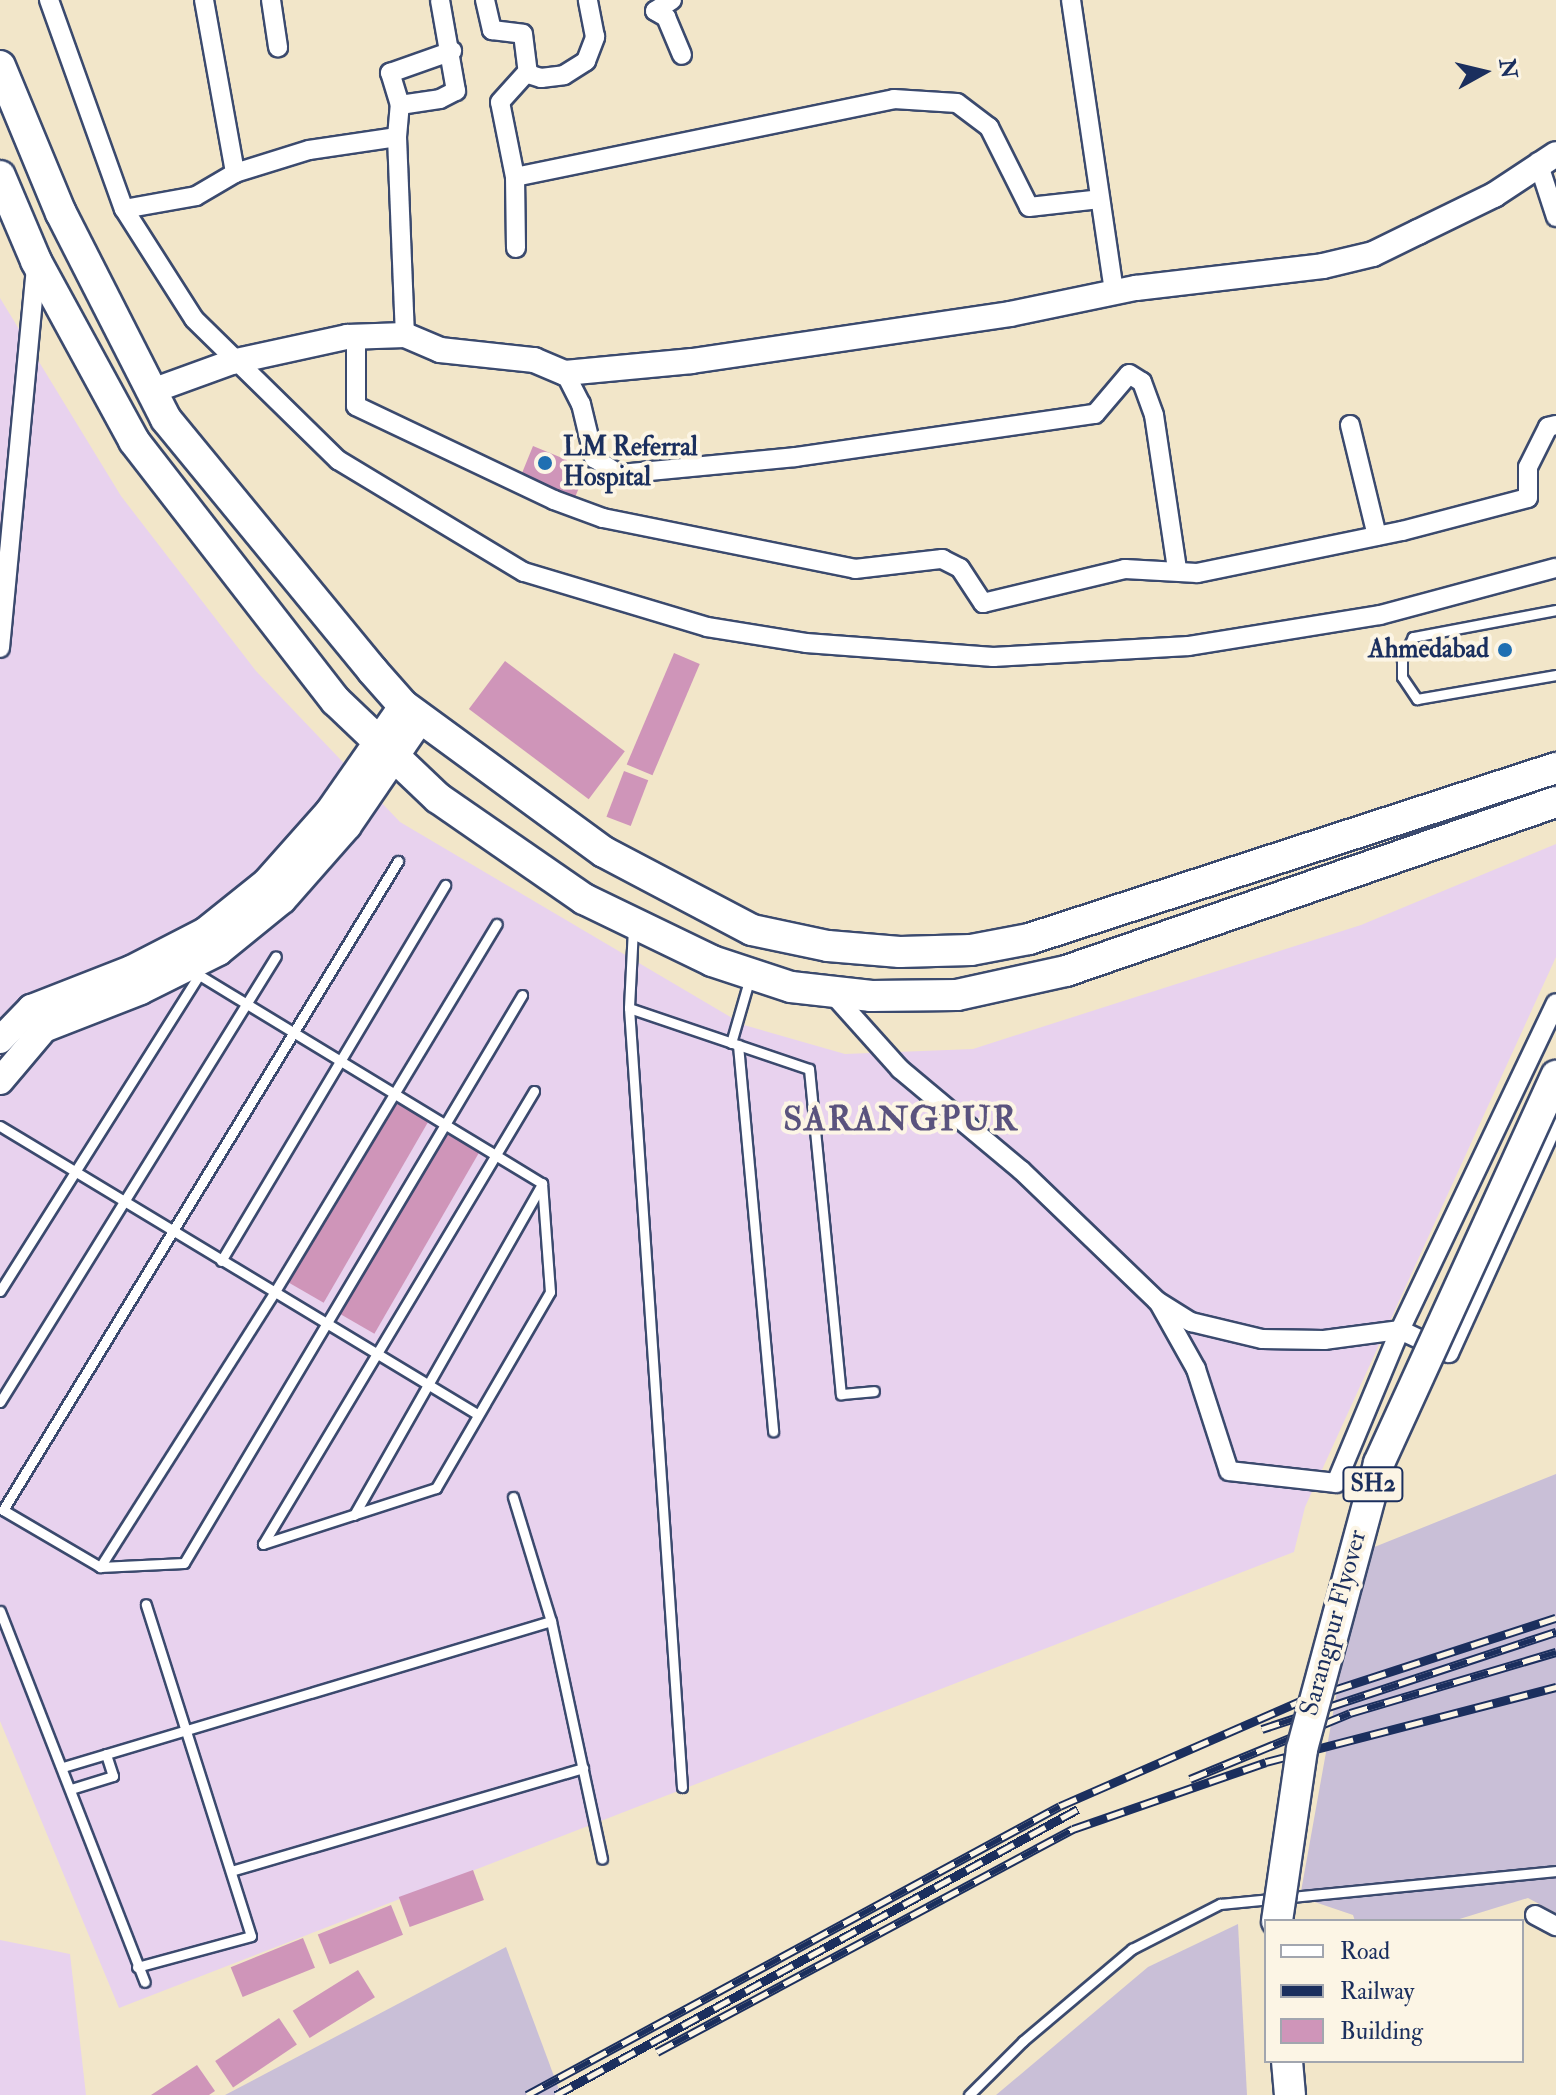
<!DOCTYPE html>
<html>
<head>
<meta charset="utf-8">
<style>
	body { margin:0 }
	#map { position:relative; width:1556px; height:2095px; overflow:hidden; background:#f2e6c9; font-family:"IM FELL Double Pica",serif }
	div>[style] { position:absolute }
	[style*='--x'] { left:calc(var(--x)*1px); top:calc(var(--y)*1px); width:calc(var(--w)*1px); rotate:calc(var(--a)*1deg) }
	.built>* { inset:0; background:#e8d2ee }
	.industrial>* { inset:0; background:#c9bfd7 }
	.building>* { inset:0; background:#cf95b9; transform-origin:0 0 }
	.roads { filter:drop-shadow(2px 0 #3b4a6e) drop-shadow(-2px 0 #3b4a6e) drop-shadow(0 2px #3b4a6e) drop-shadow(0 -2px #3b4a6e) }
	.service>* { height:9px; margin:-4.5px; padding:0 4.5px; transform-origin:4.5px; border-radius:4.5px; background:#fff }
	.minor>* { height:18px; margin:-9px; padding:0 9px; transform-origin:9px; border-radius:9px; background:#fff }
	.tertiary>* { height:24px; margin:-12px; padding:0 12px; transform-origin:12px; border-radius:12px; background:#fff }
	.secondary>* { height:26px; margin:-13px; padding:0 13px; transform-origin:13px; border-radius:13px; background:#fff }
	.primary>* { height:30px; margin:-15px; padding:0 15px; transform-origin:15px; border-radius:15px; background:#fff }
	.rail>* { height:9px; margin-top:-4.5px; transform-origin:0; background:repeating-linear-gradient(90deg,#fcf5e5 0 18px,#1b2f5e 0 36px); box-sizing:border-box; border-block:2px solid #1b2f5e }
	.bridges { filter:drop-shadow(2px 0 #3b4a6e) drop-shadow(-2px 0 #3b4a6e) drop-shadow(0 2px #3b4a6e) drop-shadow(0 -2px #3b4a6e) }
	.primary-bridge>* { height:30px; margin:-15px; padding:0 15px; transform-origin:15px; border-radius:15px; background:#fff }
	.dots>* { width:22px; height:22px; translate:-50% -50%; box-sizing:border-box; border:4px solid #fcf5e5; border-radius:50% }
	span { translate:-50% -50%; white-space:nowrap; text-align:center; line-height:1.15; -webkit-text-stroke:8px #fcf5e5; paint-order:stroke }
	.shield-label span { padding:2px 6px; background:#fcf5e5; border:2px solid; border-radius:6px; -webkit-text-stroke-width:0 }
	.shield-label { font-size:24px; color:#1b2f5e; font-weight:700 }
	.poi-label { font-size:26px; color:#1b2f5e; font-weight:700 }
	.left { translate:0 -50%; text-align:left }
	.right { translate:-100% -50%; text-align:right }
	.street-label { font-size:26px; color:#1b2f5e }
	.district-label { font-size:34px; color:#5a537e; font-weight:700; letter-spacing:2px }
	.legend { position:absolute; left:1264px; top:1919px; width:260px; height:144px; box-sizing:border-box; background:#fcf5e5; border:2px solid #a2a6af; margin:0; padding:10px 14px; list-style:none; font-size:24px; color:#1b2f5e }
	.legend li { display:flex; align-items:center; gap:16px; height:40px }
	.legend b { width:40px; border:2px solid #a2a6af }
	.north { position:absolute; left:1444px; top:32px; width:80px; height:80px; -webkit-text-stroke:6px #fcf5e5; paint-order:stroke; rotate:82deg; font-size:22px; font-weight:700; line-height:32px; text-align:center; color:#1b2f5e }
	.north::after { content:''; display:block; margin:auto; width:28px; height:36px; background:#1b2f5e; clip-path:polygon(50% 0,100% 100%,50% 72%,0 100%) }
</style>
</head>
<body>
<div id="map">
	<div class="built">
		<div style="clip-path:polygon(0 298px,121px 496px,256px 671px,400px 822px,744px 1025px,845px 1054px,973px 1049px,1361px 925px,1556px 844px,1556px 957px,1305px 1507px,1294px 1552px,119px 2008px,0 1721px)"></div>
		<div style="clip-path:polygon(0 1940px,70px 1954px,86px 2095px,0 2095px)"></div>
	</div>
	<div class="industrial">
		<div style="clip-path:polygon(1556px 1474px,1556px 1913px,1528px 1898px,1453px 1921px,1355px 1921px,1353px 1915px,1300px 1897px,1362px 1552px)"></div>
		<div style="clip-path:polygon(1238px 1924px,1247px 2095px,996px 2095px,1148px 1967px)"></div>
		<div style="clip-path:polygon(506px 1947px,561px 2095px,225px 2095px)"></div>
	</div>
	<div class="building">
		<div style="clip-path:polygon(533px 446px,567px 460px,564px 467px,584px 475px,574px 500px,520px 478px)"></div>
		<div style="left:674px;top:653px;width:28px;height:121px;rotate:23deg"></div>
		<div style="left:505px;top:661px;width:150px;height:60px;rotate:37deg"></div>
		<div style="left:624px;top:771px;width:26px;height:49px;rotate:21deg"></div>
		<div style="left:394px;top:1101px;width:40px;height:210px;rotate:30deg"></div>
		<div style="left:443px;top:1131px;width:42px;height:210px;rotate:30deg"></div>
		<div style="left:473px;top:1870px;width:32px;height:79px;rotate:70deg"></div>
		<div style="left:391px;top:1905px;width:32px;height:79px;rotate:68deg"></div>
		<div style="left:303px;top:1938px;width:32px;height:78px;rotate:68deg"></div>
		<div style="left:358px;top:1970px;width:32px;height:77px;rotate:58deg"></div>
		<div style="left:279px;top:2018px;width:32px;height:77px;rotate:56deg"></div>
		<div style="clip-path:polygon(197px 2065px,215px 2091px,209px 2095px,151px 2095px)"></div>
	</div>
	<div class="roads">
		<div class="service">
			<div style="--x:1556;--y:610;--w:146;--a:169.3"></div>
			<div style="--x:1413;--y:637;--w:25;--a:117"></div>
			<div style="--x:1402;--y:659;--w:18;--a:90"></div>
			<div style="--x:1402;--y:677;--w:27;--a:56"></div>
			<div style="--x:1417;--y:699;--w:141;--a:-9.8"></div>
			<div style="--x:398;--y:861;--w:760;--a:121.33"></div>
			<div style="--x:3;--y:1510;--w:113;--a:30.4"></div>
			<div style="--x:100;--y:1567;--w:84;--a:-2.7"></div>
			<div style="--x:184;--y:1563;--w:661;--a:-59.24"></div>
			<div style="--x:633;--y:928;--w:80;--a:92.9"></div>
			<div style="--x:629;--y:1008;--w:781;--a:86.11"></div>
			<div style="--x:191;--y:970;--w:411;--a:31.3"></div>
			<div style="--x:542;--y:1183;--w:109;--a:85.8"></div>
			<div style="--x:550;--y:1292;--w:227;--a:120.2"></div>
			<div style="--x:436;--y:1488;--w:182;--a:162.1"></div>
			<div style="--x:629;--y:1008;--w:190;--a:18.7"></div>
			<div style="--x:809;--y:1069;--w:327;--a:84.4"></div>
			<div style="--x:841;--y:1394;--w:33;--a:-5"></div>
			<div style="--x:731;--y:1043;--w:69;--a:-73.9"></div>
			<div style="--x:738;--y:1045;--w:388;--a:84.8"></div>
			<div style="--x:0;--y:1126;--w:557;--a:31.12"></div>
			<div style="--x:221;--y:1261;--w:438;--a:-59.2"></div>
			<div style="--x:0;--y:1291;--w:373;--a:-57.8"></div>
			<div style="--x:0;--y:1402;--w:524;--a:-58.25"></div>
			<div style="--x:513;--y:1497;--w:130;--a:73"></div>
			<div style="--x:551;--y:1621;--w:243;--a:77.9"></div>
			<div style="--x:354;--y:1515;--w:381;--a:-60.4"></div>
			<div style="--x:263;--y:1544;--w:528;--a:-59.11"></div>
			<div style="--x:100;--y:1567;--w:325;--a:-57.6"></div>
			<div style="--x:274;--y:1293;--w:431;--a:-58.9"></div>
			<div style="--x:0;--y:1611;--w:398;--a:68.7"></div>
			<div style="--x:63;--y:1767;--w:509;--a:-16.66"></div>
			<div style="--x:71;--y:1789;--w:44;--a:-17.2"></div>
			<div style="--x:113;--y:1776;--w:23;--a:-108"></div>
			<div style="--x:231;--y:1871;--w:367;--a:-16.3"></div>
			<div style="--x:137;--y:1967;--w:118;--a:-15.2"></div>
			<div style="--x:251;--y:1936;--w:348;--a:-107.6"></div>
			<div style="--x:969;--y:2095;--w:76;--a:-45"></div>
			<div style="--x:1023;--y:2041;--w:143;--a:-40.2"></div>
			<div style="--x:1132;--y:1949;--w:99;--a:-27.1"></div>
			<div style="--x:1220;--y:1904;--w:338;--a:-5.6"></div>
		</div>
		<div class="minor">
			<div style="--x:49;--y:0;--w:222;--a:70.3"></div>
			<div style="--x:124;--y:209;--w:130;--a:57.5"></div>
			<div style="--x:194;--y:319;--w:202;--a:44.4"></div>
			<div style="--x:338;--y:460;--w:217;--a:31.1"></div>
			<div style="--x:524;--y:572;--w:191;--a:16.7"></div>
			<div style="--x:707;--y:627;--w:100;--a:9.2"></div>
			<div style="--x:806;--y:643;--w:188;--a:4.3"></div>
			<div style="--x:993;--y:657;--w:196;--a:-3.2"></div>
			<div style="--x:1189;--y:646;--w:193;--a:-9.2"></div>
			<div style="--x:1380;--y:615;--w:182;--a:-15"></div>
			<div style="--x:204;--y:0;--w:176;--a:79.8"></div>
			<div style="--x:271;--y:0;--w:48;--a:81.5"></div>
			<div style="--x:485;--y:0;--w:31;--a:77"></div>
			<div style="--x:492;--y:30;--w:31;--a:7"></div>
			<div style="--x:523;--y:34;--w:40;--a:82.9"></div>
			<div style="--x:528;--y:74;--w:14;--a:17"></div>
			<div style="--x:541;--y:78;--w:23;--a:-7"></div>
			<div style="--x:564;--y:75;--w:26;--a:-32"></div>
			<div style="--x:586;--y:61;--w:26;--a:-69"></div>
			<div style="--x:595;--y:37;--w:38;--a:-101"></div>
			<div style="--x:672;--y:0;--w:20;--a:147"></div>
			<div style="--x:655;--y:11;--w:13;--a:29"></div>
			<div style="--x:666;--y:17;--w:41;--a:67.2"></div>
			<div style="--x:1071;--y:0;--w:295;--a:81.6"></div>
			<div style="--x:400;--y:105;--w:34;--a:-107"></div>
			<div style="--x:390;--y:73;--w:66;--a:-19.5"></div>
			<div style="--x:397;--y:137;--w:198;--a:87.7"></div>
			<div style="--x:1538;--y:162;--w:58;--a:71.9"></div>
			<div style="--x:515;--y:177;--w:387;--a:-11.6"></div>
			<div style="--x:894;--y:99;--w:63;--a:3.6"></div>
			<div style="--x:957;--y:103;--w:40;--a:37"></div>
			<div style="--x:989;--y:127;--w:89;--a:63.4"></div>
			<div style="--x:1029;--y:207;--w:71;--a:-6.4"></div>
			<div style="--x:124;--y:209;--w:73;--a:-10.2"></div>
			<div style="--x:196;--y:196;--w:45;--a:-30.5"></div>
			<div style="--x:235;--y:173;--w:77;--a:-17.3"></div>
			<div style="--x:309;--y:150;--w:89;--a:-8.4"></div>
			<div style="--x:397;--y:137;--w:32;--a:-85"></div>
			<div style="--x:400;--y:105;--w:40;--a:-8.5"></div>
			<div style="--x:440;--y:99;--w:18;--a:-27"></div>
			<div style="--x:456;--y:91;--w:92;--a:-100"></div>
			<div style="--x:516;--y:248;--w:71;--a:-90.8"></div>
			<div style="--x:515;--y:177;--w:76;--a:-101.3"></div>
			<div style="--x:500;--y:102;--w:42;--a:-47.9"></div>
			<div style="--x:356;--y:336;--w:70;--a:90"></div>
			<div style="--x:356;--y:406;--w:219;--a:25.4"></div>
			<div style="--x:554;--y:500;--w:52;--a:20.2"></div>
			<div style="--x:603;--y:518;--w:257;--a:11.4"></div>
			<div style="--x:855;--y:569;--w:88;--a:-6.6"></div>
			<div style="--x:942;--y:559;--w:20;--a:27"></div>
			<div style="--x:960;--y:568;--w:42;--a:56.7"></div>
			<div style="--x:983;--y:603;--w:146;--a:-13.5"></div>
			<div style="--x:1125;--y:569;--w:72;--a:3.2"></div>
			<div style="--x:1197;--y:573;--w:209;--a:-11.6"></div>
			<div style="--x:1402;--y:531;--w:130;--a:-14.7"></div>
			<div style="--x:1528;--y:498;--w:31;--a:-90"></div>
			<div style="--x:1528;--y:467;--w:45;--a:-63.4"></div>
			<div style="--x:1548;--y:427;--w:8;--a:-14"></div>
			<div style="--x:565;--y:373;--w:35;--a:63"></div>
			<div style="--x:581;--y:404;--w:56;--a:76.5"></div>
			<div style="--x:594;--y:458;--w:30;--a:33"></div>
			<div style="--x:619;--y:474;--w:177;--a:-5.5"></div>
			<div style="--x:795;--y:457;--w:303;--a:-8.2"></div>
			<div style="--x:1095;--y:414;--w:52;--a:-49.6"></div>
			<div style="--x:1129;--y:374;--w:15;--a:32"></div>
			<div style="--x:1142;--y:382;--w:35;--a:70"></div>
			<div style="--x:1154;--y:415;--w:156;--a:81.5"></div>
			<div style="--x:1350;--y:425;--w:114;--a:76.3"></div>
			<div style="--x:0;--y:648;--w:386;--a:-84.6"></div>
			<div style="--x:830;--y:991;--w:105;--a:48.1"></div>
			<div style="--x:900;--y:1069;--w:158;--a:39.9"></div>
			<div style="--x:1021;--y:1170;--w:189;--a:43.9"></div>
			<div style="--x:1157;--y:1301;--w:40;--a:32"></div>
			<div style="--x:1191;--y:1322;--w:73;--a:13.5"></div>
			<div style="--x:1262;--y:1339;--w:62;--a:0.9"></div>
			<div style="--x:1324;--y:1340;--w:77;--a:-7.5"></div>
			<div style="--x:1400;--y:1330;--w:54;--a:25.1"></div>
			<div style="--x:1449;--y:1353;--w:258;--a:-65.5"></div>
			<div style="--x:1159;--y:1303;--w:76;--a:60.7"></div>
			<div style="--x:1196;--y:1369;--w:107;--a:72.1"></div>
			<div style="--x:1229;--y:1471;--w:108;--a:6.4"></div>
			<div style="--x:1336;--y:1483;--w:166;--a:-67.3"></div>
			<div style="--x:1400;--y:1330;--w:362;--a:-64.5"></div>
			<div style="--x:1535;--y:1915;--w:24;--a:28"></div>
		</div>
		<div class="tertiary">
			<div style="--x:152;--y:391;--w:85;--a:-19.9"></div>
			<div style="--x:232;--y:362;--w:118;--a:-12.3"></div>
			<div style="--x:347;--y:337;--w:58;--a:-2"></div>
			<div style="--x:405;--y:335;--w:38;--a:23"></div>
			<div style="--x:440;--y:350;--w:95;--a:6.1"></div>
			<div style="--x:534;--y:360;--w:34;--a:23"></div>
			<div style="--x:565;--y:373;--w:128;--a:-5.4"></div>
			<div style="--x:692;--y:361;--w:321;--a:-8.4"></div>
			<div style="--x:1010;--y:314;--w:129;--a:-11.7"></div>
			<div style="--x:1136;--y:288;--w:188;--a:-6.7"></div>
			<div style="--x:1323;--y:266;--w:51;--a:-13.5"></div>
			<div style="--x:1373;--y:254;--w:50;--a:-26.1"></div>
			<div style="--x:1418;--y:232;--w:85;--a:-26"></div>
			<div style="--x:1494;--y:195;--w:74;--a:-33.5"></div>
		</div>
		<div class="secondary">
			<div style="--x:0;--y:1040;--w:45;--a:-45.9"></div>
			<div style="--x:31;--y:1008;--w:107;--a:-21.3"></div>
			<div style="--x:131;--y:969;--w:83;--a:-27.2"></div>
			<div style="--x:205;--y:931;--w:78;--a:-38.8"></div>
			<div style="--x:266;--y:882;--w:95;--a:-48.4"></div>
			<div style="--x:329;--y:811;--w:129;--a:-55.1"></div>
			<div style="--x:0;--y:1081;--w:68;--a:-49.8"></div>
			<div style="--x:44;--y:1029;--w:104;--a:-21.4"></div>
			<div style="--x:141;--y:991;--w:87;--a:-26.6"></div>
			<div style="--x:219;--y:952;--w:82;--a:-39.1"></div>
			<div style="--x:283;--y:900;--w:98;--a:-48.7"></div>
			<div style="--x:348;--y:826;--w:130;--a:-55.7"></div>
		</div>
		<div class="primary">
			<div style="--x:0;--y:66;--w:159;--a:67.5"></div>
			<div style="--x:61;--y:213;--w:231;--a:63"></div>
			<div style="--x:166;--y:419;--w:325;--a:50.6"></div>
			<div style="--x:372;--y:670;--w:47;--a:48.5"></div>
			<div style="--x:403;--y:705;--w:249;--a:36.2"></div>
			<div style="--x:604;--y:852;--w:167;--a:27.8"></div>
			<div style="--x:752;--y:930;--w:78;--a:11.9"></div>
			<div style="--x:828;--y:946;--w:72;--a:4.8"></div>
			<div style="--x:900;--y:952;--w:71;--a:-1.6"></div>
			<div style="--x:971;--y:950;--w:59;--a:-10.7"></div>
			<div style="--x:1029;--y:939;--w:554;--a:-17.98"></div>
			<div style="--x:0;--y:176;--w:92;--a:67"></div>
			<div style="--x:36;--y:261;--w:205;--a:61.4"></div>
			<div style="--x:134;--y:441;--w:329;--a:52.2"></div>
			<div style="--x:336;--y:701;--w:141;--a:43.6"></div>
			<div style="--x:438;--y:798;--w:178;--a:34.7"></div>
			<div style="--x:584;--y:899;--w:142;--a:25.8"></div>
			<div style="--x:712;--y:961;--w:83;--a:18.2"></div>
			<div style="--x:791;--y:987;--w:81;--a:6.4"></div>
			<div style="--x:871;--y:996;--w:86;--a:-0.7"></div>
			<div style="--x:957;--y:995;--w:112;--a:-12.4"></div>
			<div style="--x:1066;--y:971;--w:518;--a:-19.03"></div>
			<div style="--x:1287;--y:2061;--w:34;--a:85"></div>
		</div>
	</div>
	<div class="rail">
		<div style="--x:1262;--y:1729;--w:310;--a:-18.3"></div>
		<div style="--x:1190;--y:1779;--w:173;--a:-22.4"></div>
		<div style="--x:1350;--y:1713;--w:215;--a:-16.5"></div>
		<div style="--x:657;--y:2052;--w:472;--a:-28.2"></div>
		<div style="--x:1073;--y:1829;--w:204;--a:-19.1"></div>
		<div style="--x:1266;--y:1762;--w:300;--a:-14.5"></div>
		<div style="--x:527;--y:2095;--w:606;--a:-28.47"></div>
		<div style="--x:1060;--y:1806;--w:262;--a:-23.6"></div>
		<div style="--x:1300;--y:1701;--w:269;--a:-18"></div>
		<div style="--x:556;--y:2095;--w:595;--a:-28.72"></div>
	</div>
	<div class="bridges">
		<div class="primary-bridge">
			<div style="--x:1277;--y:1921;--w:174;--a:-81.7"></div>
			<div style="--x:1302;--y:1749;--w:296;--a:-74.9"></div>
			<div style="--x:1379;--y:1463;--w:426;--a:-65.4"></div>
		</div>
	</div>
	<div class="dots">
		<div style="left:545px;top:463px;background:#1f6fb2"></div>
		<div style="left:1505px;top:650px;background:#1f6fb2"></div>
	</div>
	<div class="shield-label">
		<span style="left:1373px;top:1484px">SH2</span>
	</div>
	<div class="poi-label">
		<span class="left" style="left:563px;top:463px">LM Referral<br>Hospital</span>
		<span class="right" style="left:1489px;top:650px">Ahmedabad</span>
	</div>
	<div class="street-label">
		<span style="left:1334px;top:1623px;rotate:-75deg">Sarangpur Flyover</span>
	</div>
	<div class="district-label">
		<span style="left:901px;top:1120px">SARANGPUR</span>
	</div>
	<ul class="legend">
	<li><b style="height:10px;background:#fff"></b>Road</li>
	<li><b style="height:10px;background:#1b2f5e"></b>Railway</li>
	<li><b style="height:22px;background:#cf95b9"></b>Building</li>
	</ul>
	<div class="north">N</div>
</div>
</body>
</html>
